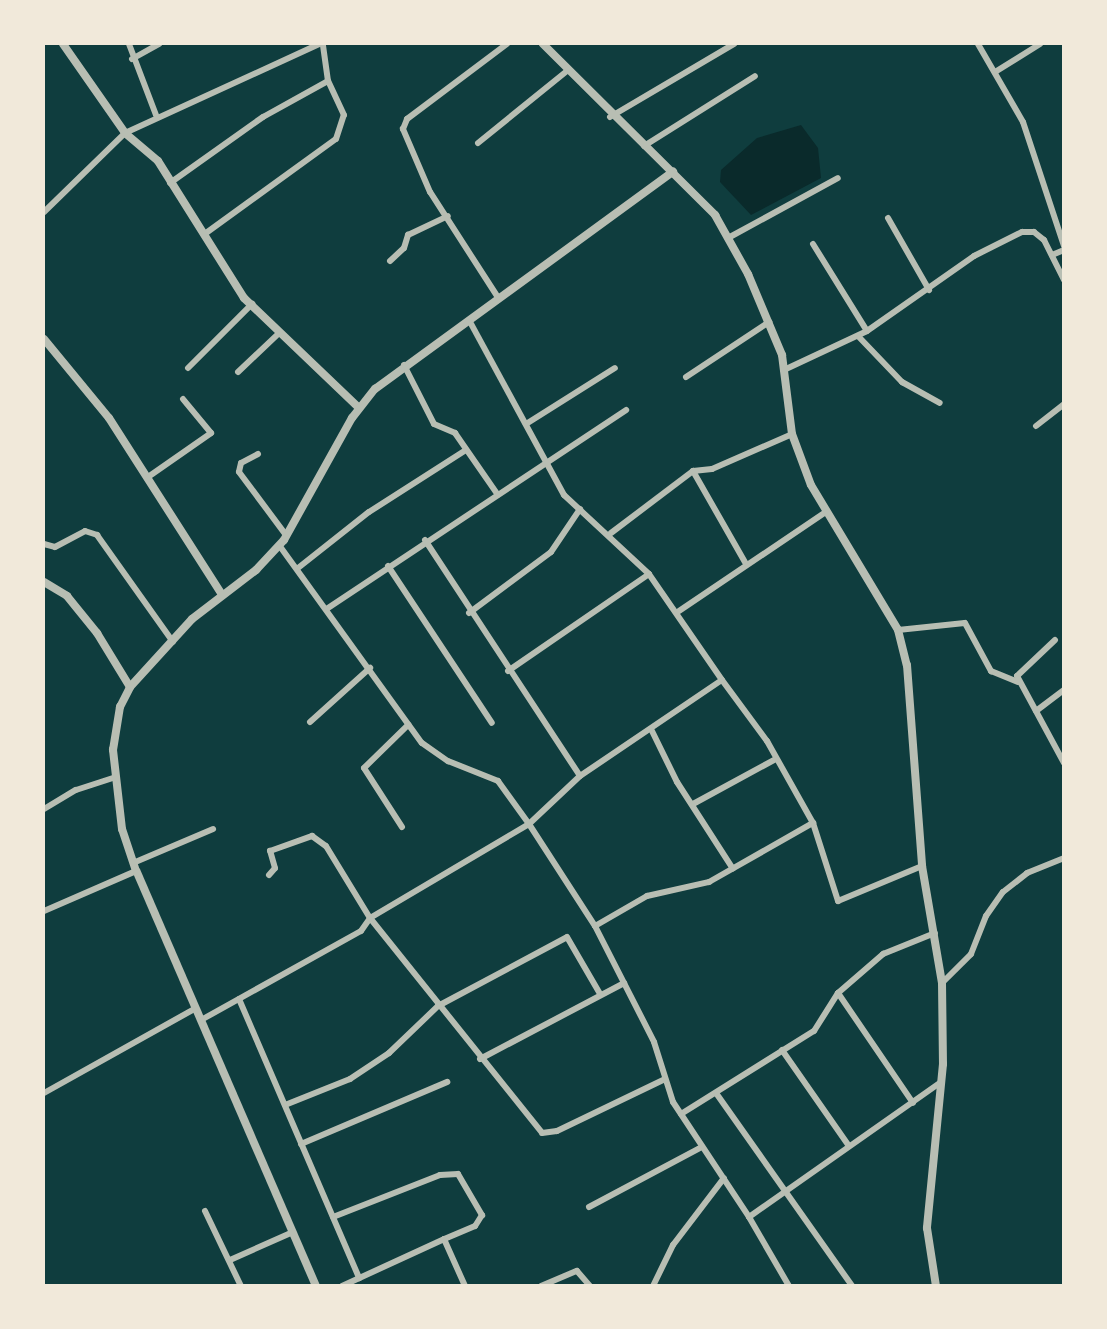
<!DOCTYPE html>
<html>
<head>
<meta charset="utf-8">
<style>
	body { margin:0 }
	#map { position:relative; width:1107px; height:1329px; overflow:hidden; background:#0f3d3e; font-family:Jost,sans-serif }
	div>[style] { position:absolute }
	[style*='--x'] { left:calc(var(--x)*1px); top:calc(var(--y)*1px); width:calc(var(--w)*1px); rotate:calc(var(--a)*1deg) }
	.water>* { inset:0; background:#0a2a2b }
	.minor>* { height:6px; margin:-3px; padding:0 3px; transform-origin:3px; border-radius:3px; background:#b8beb3 }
	.tertiary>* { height:8px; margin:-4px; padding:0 4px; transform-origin:4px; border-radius:4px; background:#b8beb3 }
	span { translate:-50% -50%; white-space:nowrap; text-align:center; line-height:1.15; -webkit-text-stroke:4.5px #f1e9da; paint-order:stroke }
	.frame { position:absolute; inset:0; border:45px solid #f1e9da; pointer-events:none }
</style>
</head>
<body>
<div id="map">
	<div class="water">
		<div style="clip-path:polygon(801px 125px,818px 148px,821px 178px,751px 215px,720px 182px,721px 170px,757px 138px)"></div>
	</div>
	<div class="minor">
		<div style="--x:129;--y:44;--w:76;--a:69.2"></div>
		<div style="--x:978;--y:44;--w:90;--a:60"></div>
		<div style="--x:1023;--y:122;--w:131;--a:71.7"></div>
		<div style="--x:132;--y:59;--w:31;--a:-29"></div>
		<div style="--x:995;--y:72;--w:53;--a:-31.9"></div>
		<div style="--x:610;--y:117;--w:144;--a:-30.5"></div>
		<div style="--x:478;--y:143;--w:116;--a:-39"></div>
		<div style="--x:644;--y:146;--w:131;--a:-32.2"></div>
		<div style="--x:170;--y:183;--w:114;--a:-35.4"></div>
		<div style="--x:263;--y:117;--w:74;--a:-29"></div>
		<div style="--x:44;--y:212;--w:113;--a:-44.3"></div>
		<div style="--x:125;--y:133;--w:213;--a:-24.6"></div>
		<div style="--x:888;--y:218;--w:83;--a:60.3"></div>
		<div style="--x:206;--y:233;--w:160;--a:-35.9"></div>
		<div style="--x:336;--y:139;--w:25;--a:-72"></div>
		<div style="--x:344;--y:115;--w:38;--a:-115"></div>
		<div style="--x:328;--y:81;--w:37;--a:-98"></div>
		<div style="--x:728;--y:238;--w:125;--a:-28.6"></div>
		<div style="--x:813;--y:244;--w:102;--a:58.2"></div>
		<div style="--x:1052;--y:255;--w:13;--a:-23"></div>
		<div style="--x:390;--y:261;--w:19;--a:-43"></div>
		<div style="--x:404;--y:248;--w:14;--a:-73"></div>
		<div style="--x:408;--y:235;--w:44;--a:-25.4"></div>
		<div style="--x:499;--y:299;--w:127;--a:-122.8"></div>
		<div style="--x:430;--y:192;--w:69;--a:-113.2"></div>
		<div style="--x:403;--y:129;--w:11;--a:-68"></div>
		<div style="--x:407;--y:119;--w:125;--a:-36.9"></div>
		<div style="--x:858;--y:336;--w:64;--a:46.3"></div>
		<div style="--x:902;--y:382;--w:43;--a:28.9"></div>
		<div style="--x:404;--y:365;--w:66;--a:63"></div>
		<div style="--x:434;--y:424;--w:23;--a:23"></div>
		<div style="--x:455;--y:433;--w:75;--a:55.3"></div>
		<div style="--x:188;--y:368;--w:91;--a:-45"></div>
		<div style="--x:786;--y:369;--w:89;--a:-25.1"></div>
		<div style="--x:867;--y:331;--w:131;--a:-35"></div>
		<div style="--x:974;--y:256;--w:54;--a:-26.6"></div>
		<div style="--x:1022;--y:232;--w:12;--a:0"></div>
		<div style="--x:1034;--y:232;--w:13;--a:39"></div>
		<div style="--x:1044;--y:240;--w:45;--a:63.4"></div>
		<div style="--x:238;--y:372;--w:54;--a:-43.5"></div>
		<div style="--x:686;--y:377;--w:100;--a:-33.5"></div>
		<div style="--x:526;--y:424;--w:105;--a:-32.2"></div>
		<div style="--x:1036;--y:426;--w:36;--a:-38"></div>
		<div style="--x:258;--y:454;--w:19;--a:152"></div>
		<div style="--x:241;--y:463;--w:9;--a:103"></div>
		<div style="--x:239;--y:472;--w:79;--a:53.3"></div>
		<div style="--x:693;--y:471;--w:105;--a:60.3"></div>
		<div style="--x:148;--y:477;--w:77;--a:-34.9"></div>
		<div style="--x:211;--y:433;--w:44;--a:-129.5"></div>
		<div style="--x:611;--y:533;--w:103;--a:-37.1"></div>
		<div style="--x:693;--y:471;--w:19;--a:-6"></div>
		<div style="--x:712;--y:469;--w:87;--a:-23.6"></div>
		<div style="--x:425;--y:540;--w:282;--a:56.7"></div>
		<div style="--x:44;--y:544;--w:11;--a:15"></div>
		<div style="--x:55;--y:547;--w:34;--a:-28"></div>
		<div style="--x:85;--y:531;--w:13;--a:18"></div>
		<div style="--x:97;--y:535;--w:131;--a:54.6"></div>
		<div style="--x:279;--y:545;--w:244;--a:54.2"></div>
		<div style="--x:422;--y:743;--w:32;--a:35"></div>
		<div style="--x:448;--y:761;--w:54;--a:21.8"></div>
		<div style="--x:498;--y:781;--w:53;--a:54.2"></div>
		<div style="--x:529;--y:824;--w:121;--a:57.1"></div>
		<div style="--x:595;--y:926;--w:130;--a:63"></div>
		<div style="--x:654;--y:1042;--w:63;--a:72.4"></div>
		<div style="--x:673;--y:1102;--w:138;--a:56.5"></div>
		<div style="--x:749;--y:1217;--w:235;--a:-35.1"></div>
		<div style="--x:388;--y:566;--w:188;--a:56.5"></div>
		<div style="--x:298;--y:568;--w:90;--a:-38.3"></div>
		<div style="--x:369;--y:512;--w:115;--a:-32.6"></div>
		<div style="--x:328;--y:608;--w:358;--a:-33.6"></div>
		<div style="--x:679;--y:611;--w:177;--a:-34"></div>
		<div style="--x:469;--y:613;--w:102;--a:-36.6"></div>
		<div style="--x:551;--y:552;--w:52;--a:-56"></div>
		<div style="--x:898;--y:630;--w:67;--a:-6"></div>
		<div style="--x:965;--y:623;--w:55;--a:61.6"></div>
		<div style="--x:991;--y:671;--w:29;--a:22"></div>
		<div style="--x:1055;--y:640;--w:52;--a:136.5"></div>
		<div style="--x:1017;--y:676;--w:99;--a:61.6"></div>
		<div style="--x:508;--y:671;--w:171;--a:-34.5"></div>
		<div style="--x:722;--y:680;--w:76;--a:53.6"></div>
		<div style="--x:767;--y:741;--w:94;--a:60.7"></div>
		<div style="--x:1036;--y:711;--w:35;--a:-37"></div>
		<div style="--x:310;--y:722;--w:81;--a:-42"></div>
		<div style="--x:652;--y:731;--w:57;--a:63.9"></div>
		<div style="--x:677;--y:782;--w:103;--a:57.2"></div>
		<div style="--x:693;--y:804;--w:94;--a:-28.5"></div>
		<div style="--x:44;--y:809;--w:37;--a:-31"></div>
		<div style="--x:76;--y:790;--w:42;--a:-18"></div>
		<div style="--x:402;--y:827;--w:70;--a:-122.8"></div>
		<div style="--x:364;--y:768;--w:62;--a:-44.3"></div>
		<div style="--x:133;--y:863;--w:87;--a:-23"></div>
		<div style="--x:269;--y:875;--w:9;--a:-49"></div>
		<div style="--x:275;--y:868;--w:18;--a:-106"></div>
		<div style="--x:270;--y:851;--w:45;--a:-19.7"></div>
		<div style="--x:312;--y:836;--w:17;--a:36"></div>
		<div style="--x:326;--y:846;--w:84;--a:58.6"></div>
		<div style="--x:370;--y:918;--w:275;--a:51.3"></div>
		<div style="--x:542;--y:1133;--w:15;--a:-8"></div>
		<div style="--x:557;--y:1131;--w:120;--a:-25.7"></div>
		<div style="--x:44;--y:911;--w:100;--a:-23.5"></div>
		<div style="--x:595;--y:926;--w:60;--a:-30"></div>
		<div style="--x:647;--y:896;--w:64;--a:-12.7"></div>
		<div style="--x:709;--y:882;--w:120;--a:-29.6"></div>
		<div style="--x:813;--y:823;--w:82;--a:72.2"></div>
		<div style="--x:838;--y:901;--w:91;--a:-22.6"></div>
		<div style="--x:942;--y:983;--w:41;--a:-45"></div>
		<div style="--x:971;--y:954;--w:41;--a:-68.5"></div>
		<div style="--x:986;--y:916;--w:29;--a:-55"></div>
		<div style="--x:1003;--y:892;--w:31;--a:-38"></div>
		<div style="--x:1027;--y:873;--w:40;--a:-22"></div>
		<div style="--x:838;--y:993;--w:133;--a:55.7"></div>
		<div style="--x:239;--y:999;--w:304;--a:66.7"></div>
		<div style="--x:201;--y:1020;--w:183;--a:-29.1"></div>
		<div style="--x:361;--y:931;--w:16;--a:-55"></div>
		<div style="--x:370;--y:918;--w:185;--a:-30.6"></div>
		<div style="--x:529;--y:824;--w:70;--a:-43.3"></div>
		<div style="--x:580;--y:776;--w:171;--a:-34.1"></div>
		<div style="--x:722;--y:680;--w:129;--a:-124.6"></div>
		<div style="--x:649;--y:574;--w:116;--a:-137.1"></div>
		<div style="--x:564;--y:495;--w:197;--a:-118.5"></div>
		<div style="--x:782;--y:1050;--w:117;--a:55.1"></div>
		<div style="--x:480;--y:1059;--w:163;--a:-27.8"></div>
		<div style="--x:44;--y:1093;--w:174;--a:-29.2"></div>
		<div style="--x:716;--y:1093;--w:236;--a:54.8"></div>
		<div style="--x:285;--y:1105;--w:70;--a:-21.8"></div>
		<div style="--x:350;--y:1079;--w:47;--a:-33.7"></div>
		<div style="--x:389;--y:1053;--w:68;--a:-43.8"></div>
		<div style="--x:438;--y:1006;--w:146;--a:-28.1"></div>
		<div style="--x:567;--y:937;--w:66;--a:59.9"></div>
		<div style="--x:681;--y:1114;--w:157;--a:-32"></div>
		<div style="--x:814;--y:1031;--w:45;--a:-57.7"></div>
		<div style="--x:838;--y:993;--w:60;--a:-40.9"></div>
		<div style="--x:883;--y:954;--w:56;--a:-22"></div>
		<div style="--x:301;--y:1144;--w:159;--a:-23"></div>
		<div style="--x:589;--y:1207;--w:128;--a:-28"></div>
		<div style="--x:205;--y:1211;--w:83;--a:64.4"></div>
		<div style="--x:333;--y:1217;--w:115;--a:-21.4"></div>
		<div style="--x:440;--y:1175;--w:18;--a:-3"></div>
		<div style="--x:458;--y:1174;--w:48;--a:59.7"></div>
		<div style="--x:482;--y:1215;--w:13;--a:122"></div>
		<div style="--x:475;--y:1226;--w:34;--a:157"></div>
		<div style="--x:749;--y:1217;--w:80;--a:59.9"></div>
		<div style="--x:230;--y:1260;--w:69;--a:-24"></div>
		<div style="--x:342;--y:1286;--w:112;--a:-24.7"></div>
		<div style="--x:444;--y:1239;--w:51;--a:65.9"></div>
		<div style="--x:541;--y:1286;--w:39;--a:-23"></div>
		<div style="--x:577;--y:1271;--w:20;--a:49"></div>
		<div style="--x:653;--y:1286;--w:46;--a:-64"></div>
		<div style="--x:673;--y:1245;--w:84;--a:-52.7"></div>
	</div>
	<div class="tertiary">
		<div style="--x:63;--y:44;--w:108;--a:55.1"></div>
		<div style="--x:125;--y:133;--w:43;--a:40.3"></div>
		<div style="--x:158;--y:161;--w:162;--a:57.9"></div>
		<div style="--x:244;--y:298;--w:159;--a:43.7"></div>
		<div style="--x:543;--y:44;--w:243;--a:44.8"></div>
		<div style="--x:715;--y:215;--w:68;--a:60.8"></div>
		<div style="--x:748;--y:274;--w:88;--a:67.2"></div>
		<div style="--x:782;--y:355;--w:80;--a:82.8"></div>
		<div style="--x:792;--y:434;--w:54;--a:69.6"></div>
		<div style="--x:811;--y:485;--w:169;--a:59"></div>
		<div style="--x:898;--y:630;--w:36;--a:76"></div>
		<div style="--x:907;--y:665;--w:202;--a:85.7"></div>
		<div style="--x:922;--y:866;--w:119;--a:80.3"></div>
		<div style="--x:942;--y:983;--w:81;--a:89.3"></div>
		<div style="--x:943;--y:1064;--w:165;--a:95.6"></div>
		<div style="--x:927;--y:1228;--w:59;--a:81.2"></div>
		<div style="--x:44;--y:339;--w:102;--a:50.6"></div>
		<div style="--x:109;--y:418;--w:210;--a:57.4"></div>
		<div style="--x:44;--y:582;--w:27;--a:31"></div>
		<div style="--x:67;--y:596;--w:48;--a:51"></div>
		<div style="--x:97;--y:633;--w:63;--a:58.6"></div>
		<div style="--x:316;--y:1286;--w:452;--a:-113.4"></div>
		<div style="--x:136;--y:871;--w:44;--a:-108.4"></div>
		<div style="--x:122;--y:829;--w:80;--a:-96.5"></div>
		<div style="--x:113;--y:750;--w:44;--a:-80.8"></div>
		<div style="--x:120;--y:707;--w:22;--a:-63"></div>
		<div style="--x:130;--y:687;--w:92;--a:-47.6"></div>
		<div style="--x:192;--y:619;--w:81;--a:-37.4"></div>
		<div style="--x:256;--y:570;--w:41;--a:-47"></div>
		<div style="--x:284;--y:540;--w:140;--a:-60.9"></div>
		<div style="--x:352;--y:418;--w:37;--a:-52"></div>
		<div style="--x:375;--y:389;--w:369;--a:-36.1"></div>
	</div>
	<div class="frame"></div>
</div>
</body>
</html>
